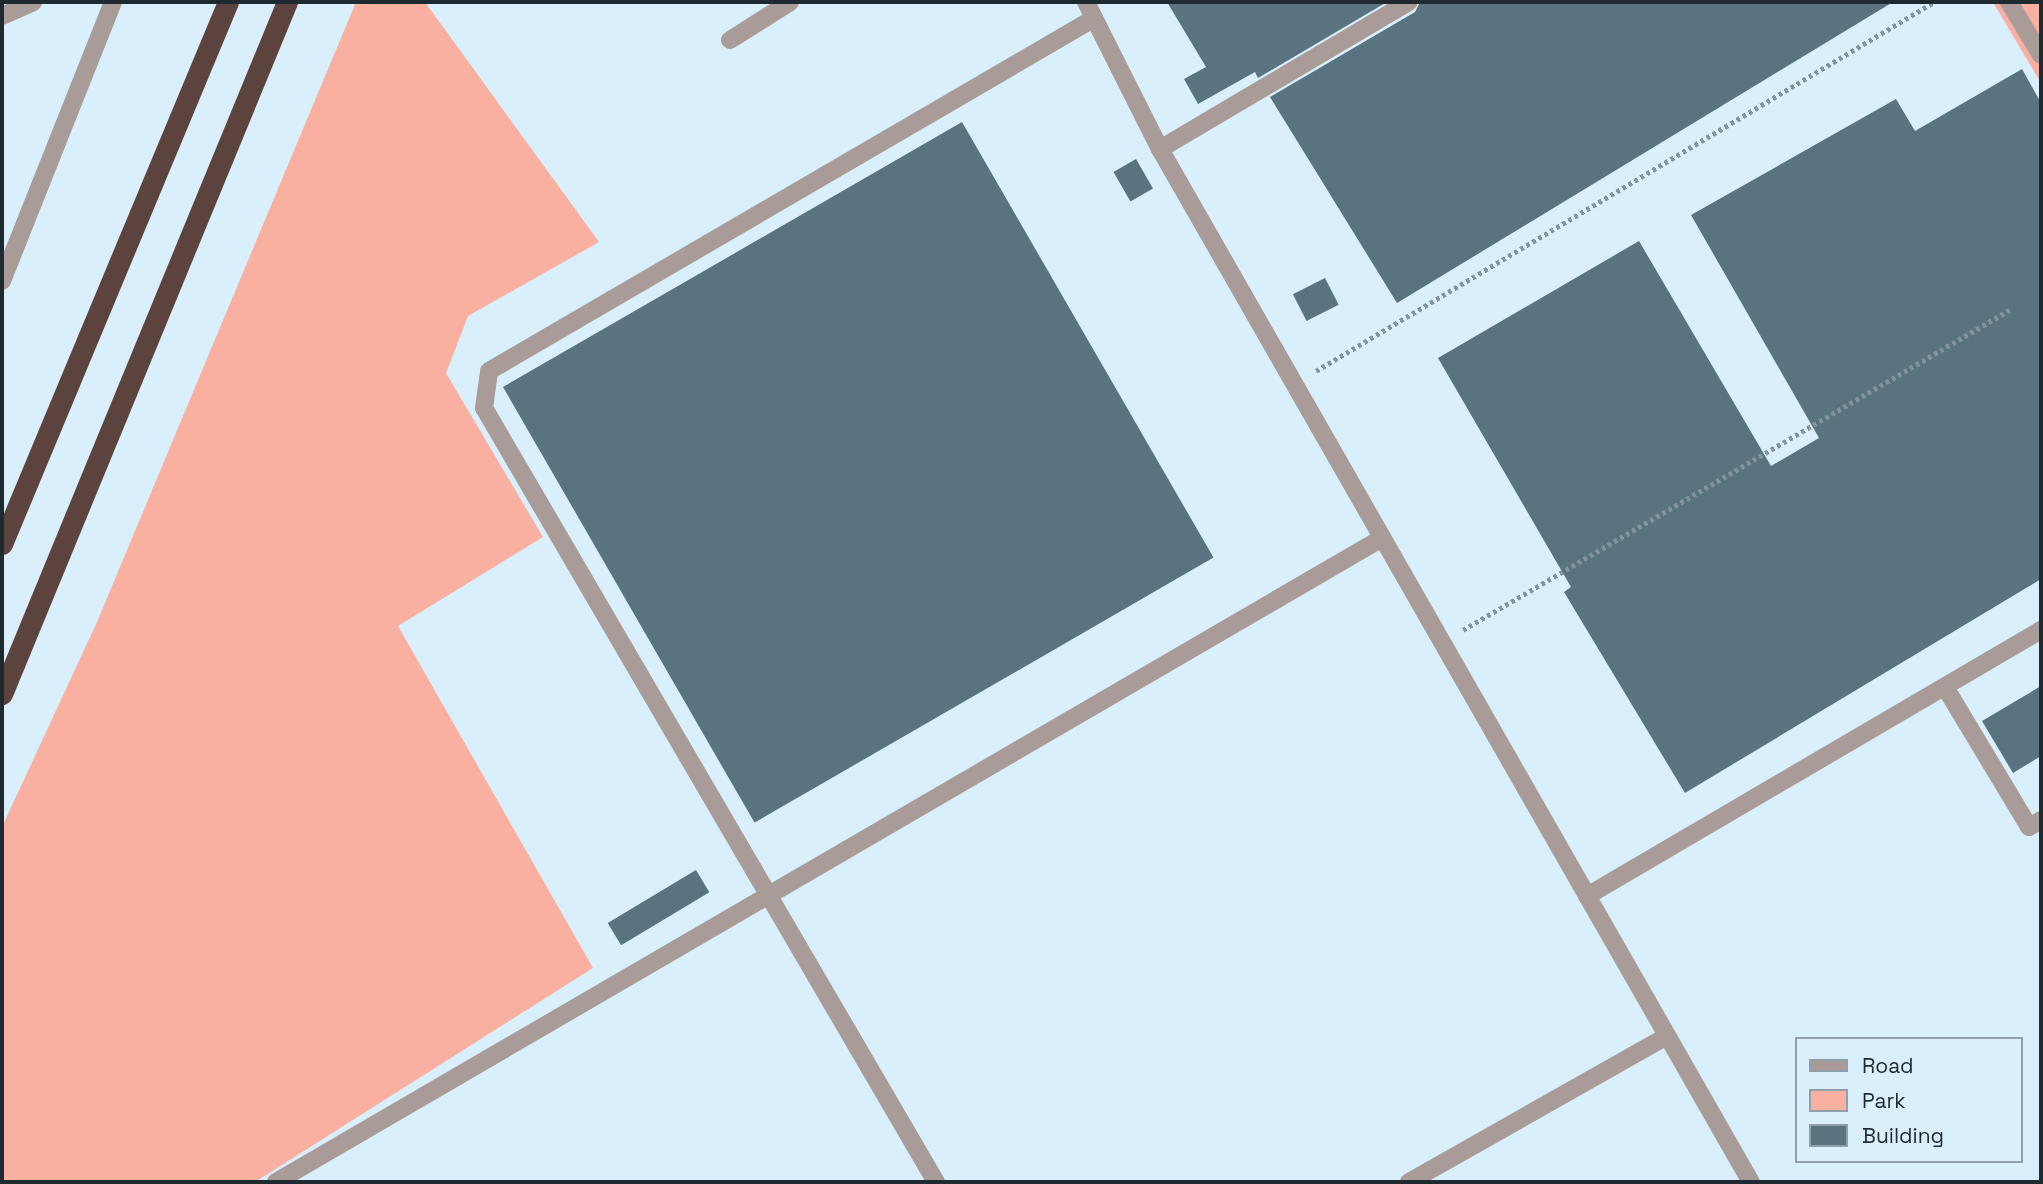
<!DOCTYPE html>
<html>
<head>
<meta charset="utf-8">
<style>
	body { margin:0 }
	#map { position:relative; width:2043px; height:1184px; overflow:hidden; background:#d9effc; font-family:"Space Grotesk",sans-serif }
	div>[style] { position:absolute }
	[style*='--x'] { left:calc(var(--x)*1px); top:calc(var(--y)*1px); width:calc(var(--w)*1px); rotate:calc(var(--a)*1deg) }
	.green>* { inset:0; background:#fab0a0 }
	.building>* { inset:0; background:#5a7381; transform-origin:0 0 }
	.path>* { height:4.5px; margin-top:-2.25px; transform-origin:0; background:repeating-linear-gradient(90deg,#83949e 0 3.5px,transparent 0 7px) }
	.service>* { height:18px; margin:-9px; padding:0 9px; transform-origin:9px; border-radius:9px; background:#a99c98 }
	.minor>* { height:18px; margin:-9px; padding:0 9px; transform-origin:9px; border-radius:9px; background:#a99c98 }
	.motorway>* { height:21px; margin:-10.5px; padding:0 10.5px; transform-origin:10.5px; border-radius:10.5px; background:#5d433e }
	span { translate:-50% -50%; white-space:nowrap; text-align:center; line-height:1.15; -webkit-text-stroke:7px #d9effc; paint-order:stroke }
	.frame { position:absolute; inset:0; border:4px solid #1f2930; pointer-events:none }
	.legend { position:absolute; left:1795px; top:1037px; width:228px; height:126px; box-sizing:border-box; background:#d9effc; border:2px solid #8fa0aa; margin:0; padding:9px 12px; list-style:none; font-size:21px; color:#1f2930 }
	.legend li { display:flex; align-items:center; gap:14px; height:35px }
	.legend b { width:35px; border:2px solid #8fa0aa }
</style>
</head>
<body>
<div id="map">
	<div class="green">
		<div style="clip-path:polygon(356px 2px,425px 2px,599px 242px,468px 316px,446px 373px,543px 537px,398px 626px,593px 968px,255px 1182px,2px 1182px,2px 827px,97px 622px)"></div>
		<div style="clip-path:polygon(1993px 2px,2041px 2px,2041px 83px)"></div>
	</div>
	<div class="building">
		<div style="clip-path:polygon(1167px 2px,1387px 2px,1258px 78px,1255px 72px,1198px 104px,1184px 79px,1206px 67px)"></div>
		<div style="clip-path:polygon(1420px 2px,1893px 2px,1397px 303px,1270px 97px,1415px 12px)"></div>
		<div style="clip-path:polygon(2022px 69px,2041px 103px,2041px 579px,1685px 793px,1564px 592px,1571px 587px,1438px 358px,1639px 241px,1771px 466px,1819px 438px,1691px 215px,1896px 99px,1915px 131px)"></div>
		<div style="left:962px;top:122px;width:503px;height:530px;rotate:60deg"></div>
		<div style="left:1136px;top:159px;width:34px;height:26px;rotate:60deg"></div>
		<div style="left:1325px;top:278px;width:30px;height:36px;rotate:63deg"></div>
		<div style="clip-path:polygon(2041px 686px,2041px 756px,2013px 773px,1982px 721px)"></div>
		<div style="left:696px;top:870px;width:26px;height:103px;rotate:59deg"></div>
	</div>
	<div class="path">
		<div style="--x:1316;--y:371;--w:720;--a:-30.84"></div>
		<div style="--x:1463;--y:630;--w:635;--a:-30.36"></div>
	</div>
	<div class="service">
		<div style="--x:1086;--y:2;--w:165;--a:63.3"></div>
		<div style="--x:1160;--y:149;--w:1190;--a:60.23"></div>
		<div style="--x:2;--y:16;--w:34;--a:-24"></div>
		<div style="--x:730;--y:40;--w:71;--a:-32.3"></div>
		<div style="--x:1160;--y:149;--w:289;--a:-30.6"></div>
		<div style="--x:2;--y:281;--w:300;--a:-68.3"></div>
		<div style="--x:1945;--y:687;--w:163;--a:59"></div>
		<div style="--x:2029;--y:827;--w:14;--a:-30"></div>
		<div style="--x:1587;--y:896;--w:526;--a:-30.37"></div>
		<div style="--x:276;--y:1182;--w:1280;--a:-30.21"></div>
		<div style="--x:936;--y:1182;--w:896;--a:-120.28"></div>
		<div style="--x:484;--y:408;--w:37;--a:-82"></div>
		<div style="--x:489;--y:371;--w:699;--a:-30.23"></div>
		<div style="--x:1409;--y:1182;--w:296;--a:-29.5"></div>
	</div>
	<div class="minor">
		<div style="--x:2009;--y:2;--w:62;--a:58.9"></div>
	</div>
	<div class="motorway">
		<div style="--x:2;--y:544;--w:587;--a:-67.37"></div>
		<div style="--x:2;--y:694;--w:748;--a:-67.62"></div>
	</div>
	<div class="frame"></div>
	<ul class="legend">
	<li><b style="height:9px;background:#a99c98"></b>Road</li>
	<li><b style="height:19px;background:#fab0a0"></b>Park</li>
	<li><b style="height:19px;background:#5a7381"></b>Building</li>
	</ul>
</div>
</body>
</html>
